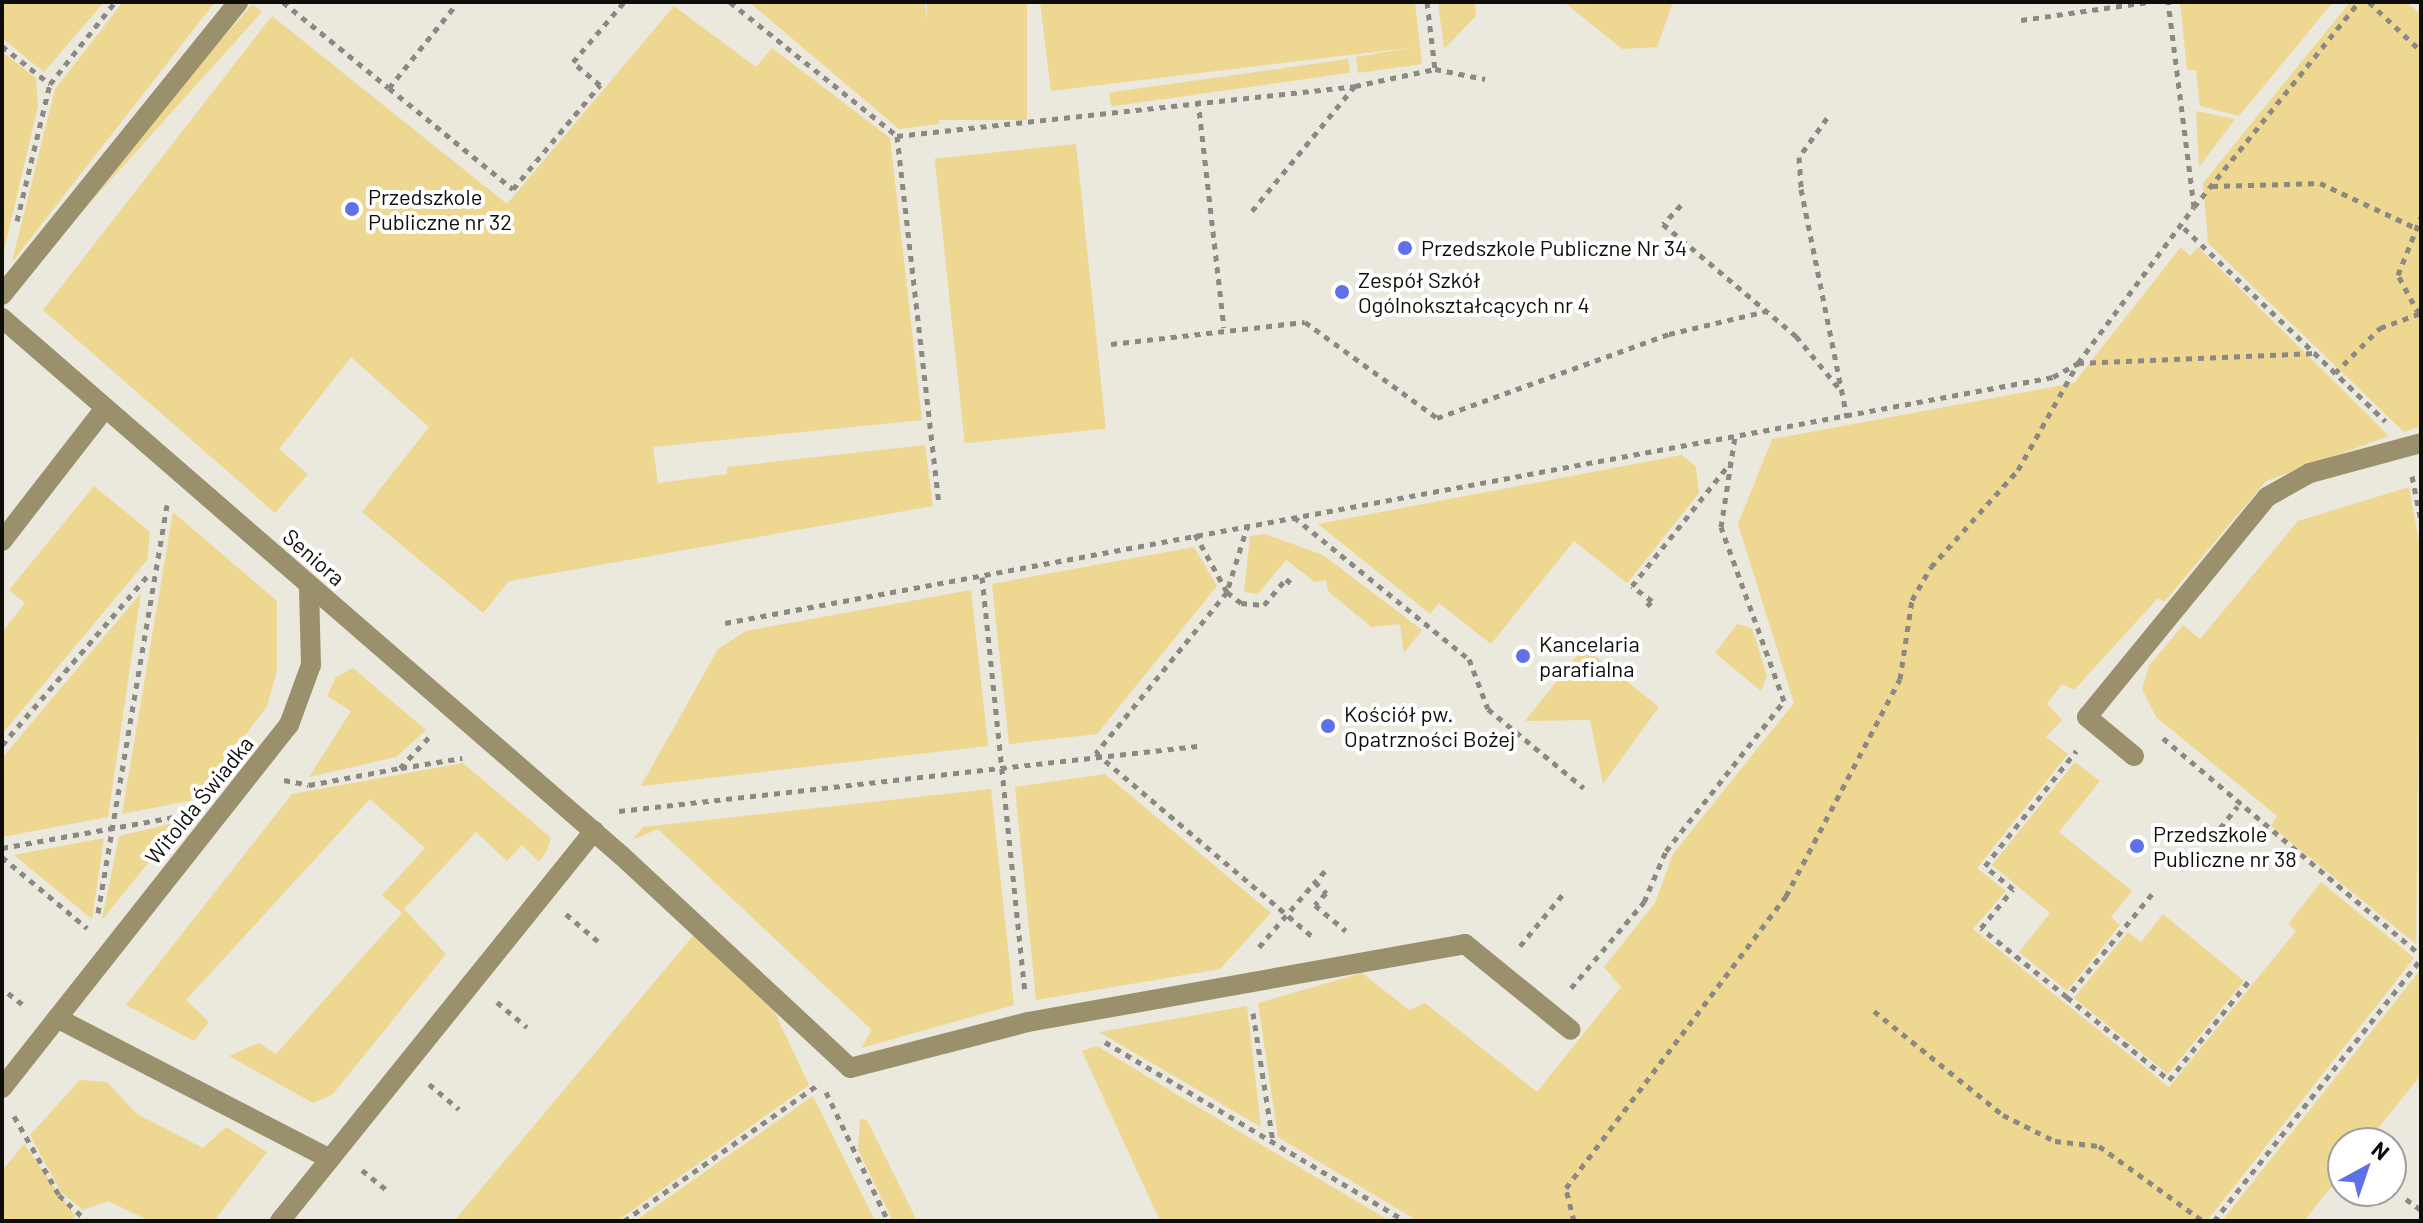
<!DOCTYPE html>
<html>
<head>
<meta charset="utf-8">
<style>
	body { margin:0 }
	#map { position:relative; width:2423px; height:1223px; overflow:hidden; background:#ebe8dd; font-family:Barlow,sans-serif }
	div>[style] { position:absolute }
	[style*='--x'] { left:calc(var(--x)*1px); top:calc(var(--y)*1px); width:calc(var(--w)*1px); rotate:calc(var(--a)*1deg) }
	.green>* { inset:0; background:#eed790; transform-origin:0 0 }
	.path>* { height:5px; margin-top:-2.5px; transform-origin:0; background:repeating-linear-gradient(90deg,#8b8981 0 6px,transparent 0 12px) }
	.lane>* { height:20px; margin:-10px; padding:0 10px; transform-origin:10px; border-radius:10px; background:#9b906c }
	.street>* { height:20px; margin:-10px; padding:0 10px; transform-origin:10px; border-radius:10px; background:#9b906c }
	.dots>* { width:22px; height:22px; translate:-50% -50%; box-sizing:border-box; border:4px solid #fff; border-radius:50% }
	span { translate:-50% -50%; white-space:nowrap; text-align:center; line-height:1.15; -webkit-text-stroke:8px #fff; paint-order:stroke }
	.poi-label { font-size:22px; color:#0e0d0a }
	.left { translate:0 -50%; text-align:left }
	.street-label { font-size:22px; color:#0e0d0a }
	.frame { position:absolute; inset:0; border:4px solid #0e0d0a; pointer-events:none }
	.north { position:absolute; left:2327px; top:1127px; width:80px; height:80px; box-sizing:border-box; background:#fff; border:2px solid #9f9e9d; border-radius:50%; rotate:40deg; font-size:22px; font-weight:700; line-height:32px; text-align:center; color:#0e0d0a }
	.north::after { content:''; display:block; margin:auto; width:28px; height:36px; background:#5e71e8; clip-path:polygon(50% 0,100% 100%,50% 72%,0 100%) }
</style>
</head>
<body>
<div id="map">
	<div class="green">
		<div style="clip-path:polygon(2px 2px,104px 2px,44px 72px,2px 38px)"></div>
		<div style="clip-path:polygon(123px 2px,215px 2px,12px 262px,55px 89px)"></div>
		<div style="clip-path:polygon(749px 2px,925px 2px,939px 124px,899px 129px)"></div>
		<div style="left:927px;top:2px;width:100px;height:118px"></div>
		<div style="clip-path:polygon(1040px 2px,1415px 2px,1422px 64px,1358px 73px,1356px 57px,1416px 47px,1051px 91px)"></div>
		<div style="clip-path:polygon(1438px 2px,1475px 2px,1476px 16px,1444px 49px)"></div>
		<div style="clip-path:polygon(1564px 2px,1673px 2px,1657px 47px,1622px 49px)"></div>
		<div style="clip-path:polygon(2180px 2px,2333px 2px,2239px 116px,2200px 106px,2196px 70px,2187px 70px)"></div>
		<div style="clip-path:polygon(2350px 2px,2406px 2px,2421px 14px,2421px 426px,2404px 432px,2208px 243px,2203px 183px)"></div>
		<div style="left:253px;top:4px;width:12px;height:280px;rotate:42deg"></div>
		<div style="clip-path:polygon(674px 6px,756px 67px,772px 48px,890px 138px,922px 420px,653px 447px,658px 483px,727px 474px,727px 467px,925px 445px,933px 506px,509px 581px,483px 613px,362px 512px,429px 427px,351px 357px,279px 449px,308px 474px,275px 513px,43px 310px,272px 16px,507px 204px)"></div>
		<div style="clip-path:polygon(2px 52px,36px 78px,38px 106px,2px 259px)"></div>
		<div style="left:1348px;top:59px;width:14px;height:241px;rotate:82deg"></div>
		<div style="clip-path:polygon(2196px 111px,2235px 119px,2199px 167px)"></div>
		<div style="left:1076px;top:144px;width:286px;height:142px;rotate:84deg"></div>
		<div style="clip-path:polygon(2181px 247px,2190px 256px,2198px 247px,2389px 436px,2266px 481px,2164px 602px,2158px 598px,2074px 690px,2062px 684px,2047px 704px,2062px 720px,2046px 737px,2068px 754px,1977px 868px,2006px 891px,1973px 929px,2169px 1087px,2296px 931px,2288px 924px,2321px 882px,2414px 958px,2207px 1221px,1418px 1221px,1278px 1137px,1258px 1003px,1362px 973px,1409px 1010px,1425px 1003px,1537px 1092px,1621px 987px,1604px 967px,1655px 903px,1673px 854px,1794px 703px,1738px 524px,1772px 439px,2074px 383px)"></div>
		<div style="clip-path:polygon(1682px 455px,1696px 467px,1699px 493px,1627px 583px,1574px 541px,1491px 644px,1439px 603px,1430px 614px,1318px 524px)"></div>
		<div style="clip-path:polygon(94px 486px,150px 532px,147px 560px,2px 734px,2px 632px,25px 603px,9px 590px)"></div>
		<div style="clip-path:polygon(2409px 487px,2421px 553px,2416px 944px,2271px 826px,2277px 816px,2156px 717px,2142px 689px,2149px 666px,2183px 625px,2200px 639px,2298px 521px)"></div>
		<div style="clip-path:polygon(173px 512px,277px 601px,277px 671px,267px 706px,198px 799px,122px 814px)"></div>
		<div style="clip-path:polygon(1265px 534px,1323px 555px,1422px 630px,1404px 653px,1400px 624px,1371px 627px,1328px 591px,1326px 580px,1315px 582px,1286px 560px,1258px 594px,1244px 592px,1250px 536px)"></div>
		<div style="clip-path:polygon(1194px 547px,1217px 586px,1097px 734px,1009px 744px,992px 584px)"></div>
		<div style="clip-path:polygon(971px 590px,988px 746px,641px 786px,718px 649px,746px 631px)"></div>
		<div style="clip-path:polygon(141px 593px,108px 817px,2px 837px,2px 758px)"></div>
		<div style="clip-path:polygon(1737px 624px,1752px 628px,1767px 676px,1761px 691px,1715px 653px)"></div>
		<div style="clip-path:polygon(1584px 647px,1659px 707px,1603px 784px,1590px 720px,1525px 721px)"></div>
		<div style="clip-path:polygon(353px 668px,426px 730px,396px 757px,309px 777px,351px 711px,327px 696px,336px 677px)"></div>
		<div style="clip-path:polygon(2075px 762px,2100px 781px,2059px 832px,2132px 891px,2111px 917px,2120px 925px,2067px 991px,2019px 952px,2050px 913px,1992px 865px)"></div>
		<div style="clip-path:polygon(463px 763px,551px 838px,547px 850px,539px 862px,522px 845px,507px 861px,476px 832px,404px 909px,446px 954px,333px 1094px,313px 1103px,229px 1056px,259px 1043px,276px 1054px,402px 913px,382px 895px,425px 848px,370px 799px,186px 1000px,209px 1022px,194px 1041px,126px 1005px,292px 794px)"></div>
		<div style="clip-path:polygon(1105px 774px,1271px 913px,1220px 969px,1036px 1000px,1015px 787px)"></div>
		<div style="clip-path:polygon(991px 789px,1014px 1005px,861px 1048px,872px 1030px,658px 829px,632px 840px,643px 827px)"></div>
		<div style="clip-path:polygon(182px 821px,102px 920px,119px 836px)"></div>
		<div style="clip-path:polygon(104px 838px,92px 919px,14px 855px)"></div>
		<div style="clip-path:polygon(2163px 914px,2244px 981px,2168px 1074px,2074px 998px,2128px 932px,2141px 942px)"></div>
		<div style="clip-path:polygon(693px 936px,774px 1011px,809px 1085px,617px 1221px,454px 1221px)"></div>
		<div style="clip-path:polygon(2421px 969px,2421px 1075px,2366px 1143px,2343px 1143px,2343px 1172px,2304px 1221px,2222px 1221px)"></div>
		<div style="clip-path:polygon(1247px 1006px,1261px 1127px,1099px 1032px)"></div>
		<div style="clip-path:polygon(1097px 1046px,1181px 1097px,1390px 1221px,1160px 1221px,1082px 1051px)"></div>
		<div style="clip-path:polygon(80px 1080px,107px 1082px,137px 1114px,203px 1148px,226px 1127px,267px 1152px,214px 1221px,150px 1221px,108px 1201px,83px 1210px,61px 1192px,30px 1135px)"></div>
		<div style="clip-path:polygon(813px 1096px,875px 1221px,635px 1221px)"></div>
		<div style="clip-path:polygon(860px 1119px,867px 1120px,917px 1221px,893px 1221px,858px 1150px)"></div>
		<div style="clip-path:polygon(24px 1144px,75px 1216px,69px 1221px,2px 1221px,2px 1171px)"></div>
	</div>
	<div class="path">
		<div style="--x:283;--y:2;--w:136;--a:39.1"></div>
		<div style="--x:389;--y:88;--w:105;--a:-51.2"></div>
		<div style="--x:730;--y:2;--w:214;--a:38.7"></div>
		<div style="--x:897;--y:136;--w:461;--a:-6.2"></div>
		<div style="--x:1355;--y:86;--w:82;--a:-12"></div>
		<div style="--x:1435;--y:69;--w:51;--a:11.3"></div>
		<div style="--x:1427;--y:2;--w:67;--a:83.2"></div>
		<div style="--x:2369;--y:2;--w:71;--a:43.3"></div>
		<div style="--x:2021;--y:20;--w:128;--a:-8.1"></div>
		<div style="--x:2;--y:46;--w:61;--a:38.4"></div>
		<div style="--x:389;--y:88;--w:160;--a:39.2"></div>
		<div style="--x:513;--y:189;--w:136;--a:-50.1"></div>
		<div style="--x:600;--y:85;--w:35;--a:-140"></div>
		<div style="--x:573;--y:62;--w:79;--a:-49.6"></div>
		<div style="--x:1198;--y:100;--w:229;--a:83.5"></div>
		<div style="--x:1827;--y:118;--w:48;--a:125.7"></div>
		<div style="--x:1799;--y:157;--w:32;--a:86"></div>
		<div style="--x:1801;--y:189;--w:233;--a:78.6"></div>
		<div style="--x:897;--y:136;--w:371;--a:83.5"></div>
		<div style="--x:2212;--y:186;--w:108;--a:-1.6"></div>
		<div style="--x:2320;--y:183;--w:104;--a:25.1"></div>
		<div style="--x:1681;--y:205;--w:26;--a:133"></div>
		<div style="--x:1663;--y:224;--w:174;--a:40.1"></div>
		<div style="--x:1796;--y:336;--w:66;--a:50.5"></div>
		<div style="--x:2194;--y:207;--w:263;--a:-51.2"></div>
		<div style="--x:1252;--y:211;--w:161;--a:-50.6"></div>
		<div style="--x:17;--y:221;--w:141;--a:-76.5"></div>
		<div style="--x:50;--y:84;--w:105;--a:-51.6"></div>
		<div style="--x:2184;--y:228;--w:279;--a:43.8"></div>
		<div style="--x:2419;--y:314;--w:44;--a:-118.3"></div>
		<div style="--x:2398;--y:275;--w:62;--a:-68.4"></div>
		<div style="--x:1111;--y:344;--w:195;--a:-6.5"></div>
		<div style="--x:1305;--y:322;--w:163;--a:36"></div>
		<div style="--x:1437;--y:418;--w:247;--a:-19.9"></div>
		<div style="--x:1669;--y:334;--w:101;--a:-13.2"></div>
		<div style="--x:2335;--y:373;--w:64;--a:-45"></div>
		<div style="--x:2380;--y:328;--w:44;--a:-20.1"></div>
		<div style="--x:2412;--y:476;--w:46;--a:78.7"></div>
		<div style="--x:1294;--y:517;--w:225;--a:39.1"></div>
		<div style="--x:1469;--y:659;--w:53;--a:69.2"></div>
		<div style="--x:1488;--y:709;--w:124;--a:39.5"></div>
		<div style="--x:1248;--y:524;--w:71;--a:107.2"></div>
		<div style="--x:1227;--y:592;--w:18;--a:38"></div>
		<div style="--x:1241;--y:603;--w:23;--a:5"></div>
		<div style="--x:1264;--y:605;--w:34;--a:-50"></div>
		<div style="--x:1286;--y:579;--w:9;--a:41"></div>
		<div style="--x:1195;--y:534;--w:66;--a:61.1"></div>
		<div style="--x:1227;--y:592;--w:208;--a:129.1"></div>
		<div style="--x:1096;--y:753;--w:286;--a:40.3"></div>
		<div style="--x:982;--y:577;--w:415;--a:84.1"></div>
		<div style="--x:1647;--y:606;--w:7;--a:-45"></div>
		<div style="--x:1652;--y:601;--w:25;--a:-143"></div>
		<div style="--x:1632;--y:586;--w:159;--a:-51.4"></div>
		<div style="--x:725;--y:623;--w:1351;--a:-10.49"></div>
		<div style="--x:2053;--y:377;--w:29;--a:-29"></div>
		<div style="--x:2078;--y:363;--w:194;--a:-53.4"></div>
		<div style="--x:2194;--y:207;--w:207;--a:-97.2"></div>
		<div style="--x:2163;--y:738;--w:337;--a:40.1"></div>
		<div style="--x:2;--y:745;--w:228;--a:-49.3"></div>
		<div style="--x:401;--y:768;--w:62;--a:-9.3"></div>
		<div style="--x:284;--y:780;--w:25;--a:11"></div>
		<div style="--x:309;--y:785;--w:93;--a:-10.6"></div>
		<div style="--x:400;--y:768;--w:48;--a:-46.7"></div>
		<div style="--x:619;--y:811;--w:582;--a:-6.42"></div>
		<div style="--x:2220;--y:828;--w:28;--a:-51"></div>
		<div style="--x:2;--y:848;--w:175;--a:-10.2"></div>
		<div style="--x:2;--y:857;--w:111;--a:39.9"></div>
		<div style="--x:1325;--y:871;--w:15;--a:132"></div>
		<div style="--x:1315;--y:882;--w:16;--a:45"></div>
		<div style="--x:1326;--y:893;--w:16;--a:133"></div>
		<div style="--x:1315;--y:905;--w:40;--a:40"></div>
		<div style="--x:2152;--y:894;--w:134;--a:129.5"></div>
		<div style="--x:2067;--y:997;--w:132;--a:39.1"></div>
		<div style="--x:2169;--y:1080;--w:127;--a:-51.1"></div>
		<div style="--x:98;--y:913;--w:414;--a:-80.4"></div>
		<div style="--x:566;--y:914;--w:43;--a:40.3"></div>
		<div style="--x:1520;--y:946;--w:67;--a:-50.4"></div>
		<div style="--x:1259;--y:947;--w:86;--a:-49.3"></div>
		<div style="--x:1571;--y:988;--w:113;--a:-49.7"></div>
		<div style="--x:1644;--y:902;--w:56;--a:-66.7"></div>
		<div style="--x:1666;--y:851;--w:191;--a:-51.8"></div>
		<div style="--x:1784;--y:701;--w:185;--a:-109.9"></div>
		<div style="--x:1721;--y:527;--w:91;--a:-81.2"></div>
		<div style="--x:8;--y:993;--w:23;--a:38"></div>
		<div style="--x:2067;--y:997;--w:110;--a:-141.3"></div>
		<div style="--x:1981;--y:928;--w:50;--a:-50.6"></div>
		<div style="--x:2013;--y:889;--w:36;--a:-141"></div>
		<div style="--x:1985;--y:866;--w:147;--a:-51.6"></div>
		<div style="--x:497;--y:1002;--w:39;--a:40"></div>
		<div style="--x:1874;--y:1011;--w:166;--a:38.9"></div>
		<div style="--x:2003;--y:1115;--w:58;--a:26.6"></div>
		<div style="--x:2055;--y:1141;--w:44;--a:6.5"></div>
		<div style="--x:2099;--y:1146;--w:128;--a:35.8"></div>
		<div style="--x:1253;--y:1013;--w:131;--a:81.2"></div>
		<div style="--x:1105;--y:1042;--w:349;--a:30.8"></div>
		<div style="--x:429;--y:1084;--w:39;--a:40"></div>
		<div style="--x:826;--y:1092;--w:143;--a:64.3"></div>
		<div style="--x:14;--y:1116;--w:91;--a:60.3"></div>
		<div style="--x:59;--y:1195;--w:38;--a:43"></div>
		<div style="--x:362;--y:1170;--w:35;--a:39"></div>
		<div style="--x:2406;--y:1199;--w:19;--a:36"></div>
		<div style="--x:624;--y:1221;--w:240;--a:-35.1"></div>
		<div style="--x:1574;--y:1221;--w:34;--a:-104"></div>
		<div style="--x:1566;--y:1188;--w:366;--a:-53"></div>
		<div style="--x:1786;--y:896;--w:245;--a:-62.3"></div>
		<div style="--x:1900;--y:679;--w:80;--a:-81.4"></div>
		<div style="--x:1912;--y:600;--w:38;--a:-60"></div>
		<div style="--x:1931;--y:567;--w:130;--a:-48.1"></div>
		<div style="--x:2018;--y:470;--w:123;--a:-60.7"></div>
		<div style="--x:2078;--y:363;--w:238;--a:-2.4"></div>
		<div style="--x:2214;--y:1221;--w:334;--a:-51.7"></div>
	</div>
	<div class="lane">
		<div style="--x:2;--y:295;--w:376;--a:-51.1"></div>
		<div style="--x:2;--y:541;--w:168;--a:-52.2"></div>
		<div style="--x:2134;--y:756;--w:61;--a:-140.3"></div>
		<div style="--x:2087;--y:717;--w:284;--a:-50.7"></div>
		<div style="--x:2267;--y:497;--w:49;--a:-29.2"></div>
		<div style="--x:2310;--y:473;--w:115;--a:-15.1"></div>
		<div style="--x:850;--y:1068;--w:184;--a:-14.5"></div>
		<div style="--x:1028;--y:1022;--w:444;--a:-10.1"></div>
		<div style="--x:1465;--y:944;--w:136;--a:39.1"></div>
	</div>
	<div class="street">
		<div style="--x:2;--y:318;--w:821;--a:40.95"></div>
		<div style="--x:622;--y:856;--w:311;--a:42.9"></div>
		<div style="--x:57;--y:1018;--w:307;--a:27.3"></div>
		<div style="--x:2;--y:1088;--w:463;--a:-51.7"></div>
		<div style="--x:289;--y:725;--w:64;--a:-69.9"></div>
		<div style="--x:311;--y:665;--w:79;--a:-91.5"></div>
		<div style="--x:280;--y:1221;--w:501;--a:-51.16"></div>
	</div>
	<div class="dots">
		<div style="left:352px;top:209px;background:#5e71e8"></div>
		<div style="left:1405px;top:248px;background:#5e71e8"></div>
		<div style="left:1342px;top:292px;background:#5e71e8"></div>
		<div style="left:1523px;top:656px;background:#5e71e8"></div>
		<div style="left:1328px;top:726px;background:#5e71e8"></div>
		<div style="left:2137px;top:846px;background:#5e71e8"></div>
	</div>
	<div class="poi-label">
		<span class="left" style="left:368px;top:209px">Przedszkole<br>Publiczne nr 32</span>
		<span class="left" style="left:1421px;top:248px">Przedszkole Publiczne Nr 34</span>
		<span class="left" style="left:1358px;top:292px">Zespół Szkół<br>Ogólnokształcących nr 4</span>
		<span class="left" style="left:1539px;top:656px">Kancelaria<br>parafialna</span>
		<span class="left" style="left:1344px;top:726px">Kościół pw.<br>Opatrzności Bożej</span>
		<span class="left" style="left:2153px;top:846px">Przedszkole<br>Publiczne nr 38</span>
	</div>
	<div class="street-label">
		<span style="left:314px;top:557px;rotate:41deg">Seniora</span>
		<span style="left:199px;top:800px;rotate:-51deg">Witolda Świadka</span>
	</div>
	<div class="frame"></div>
	<div class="north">N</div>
</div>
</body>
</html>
